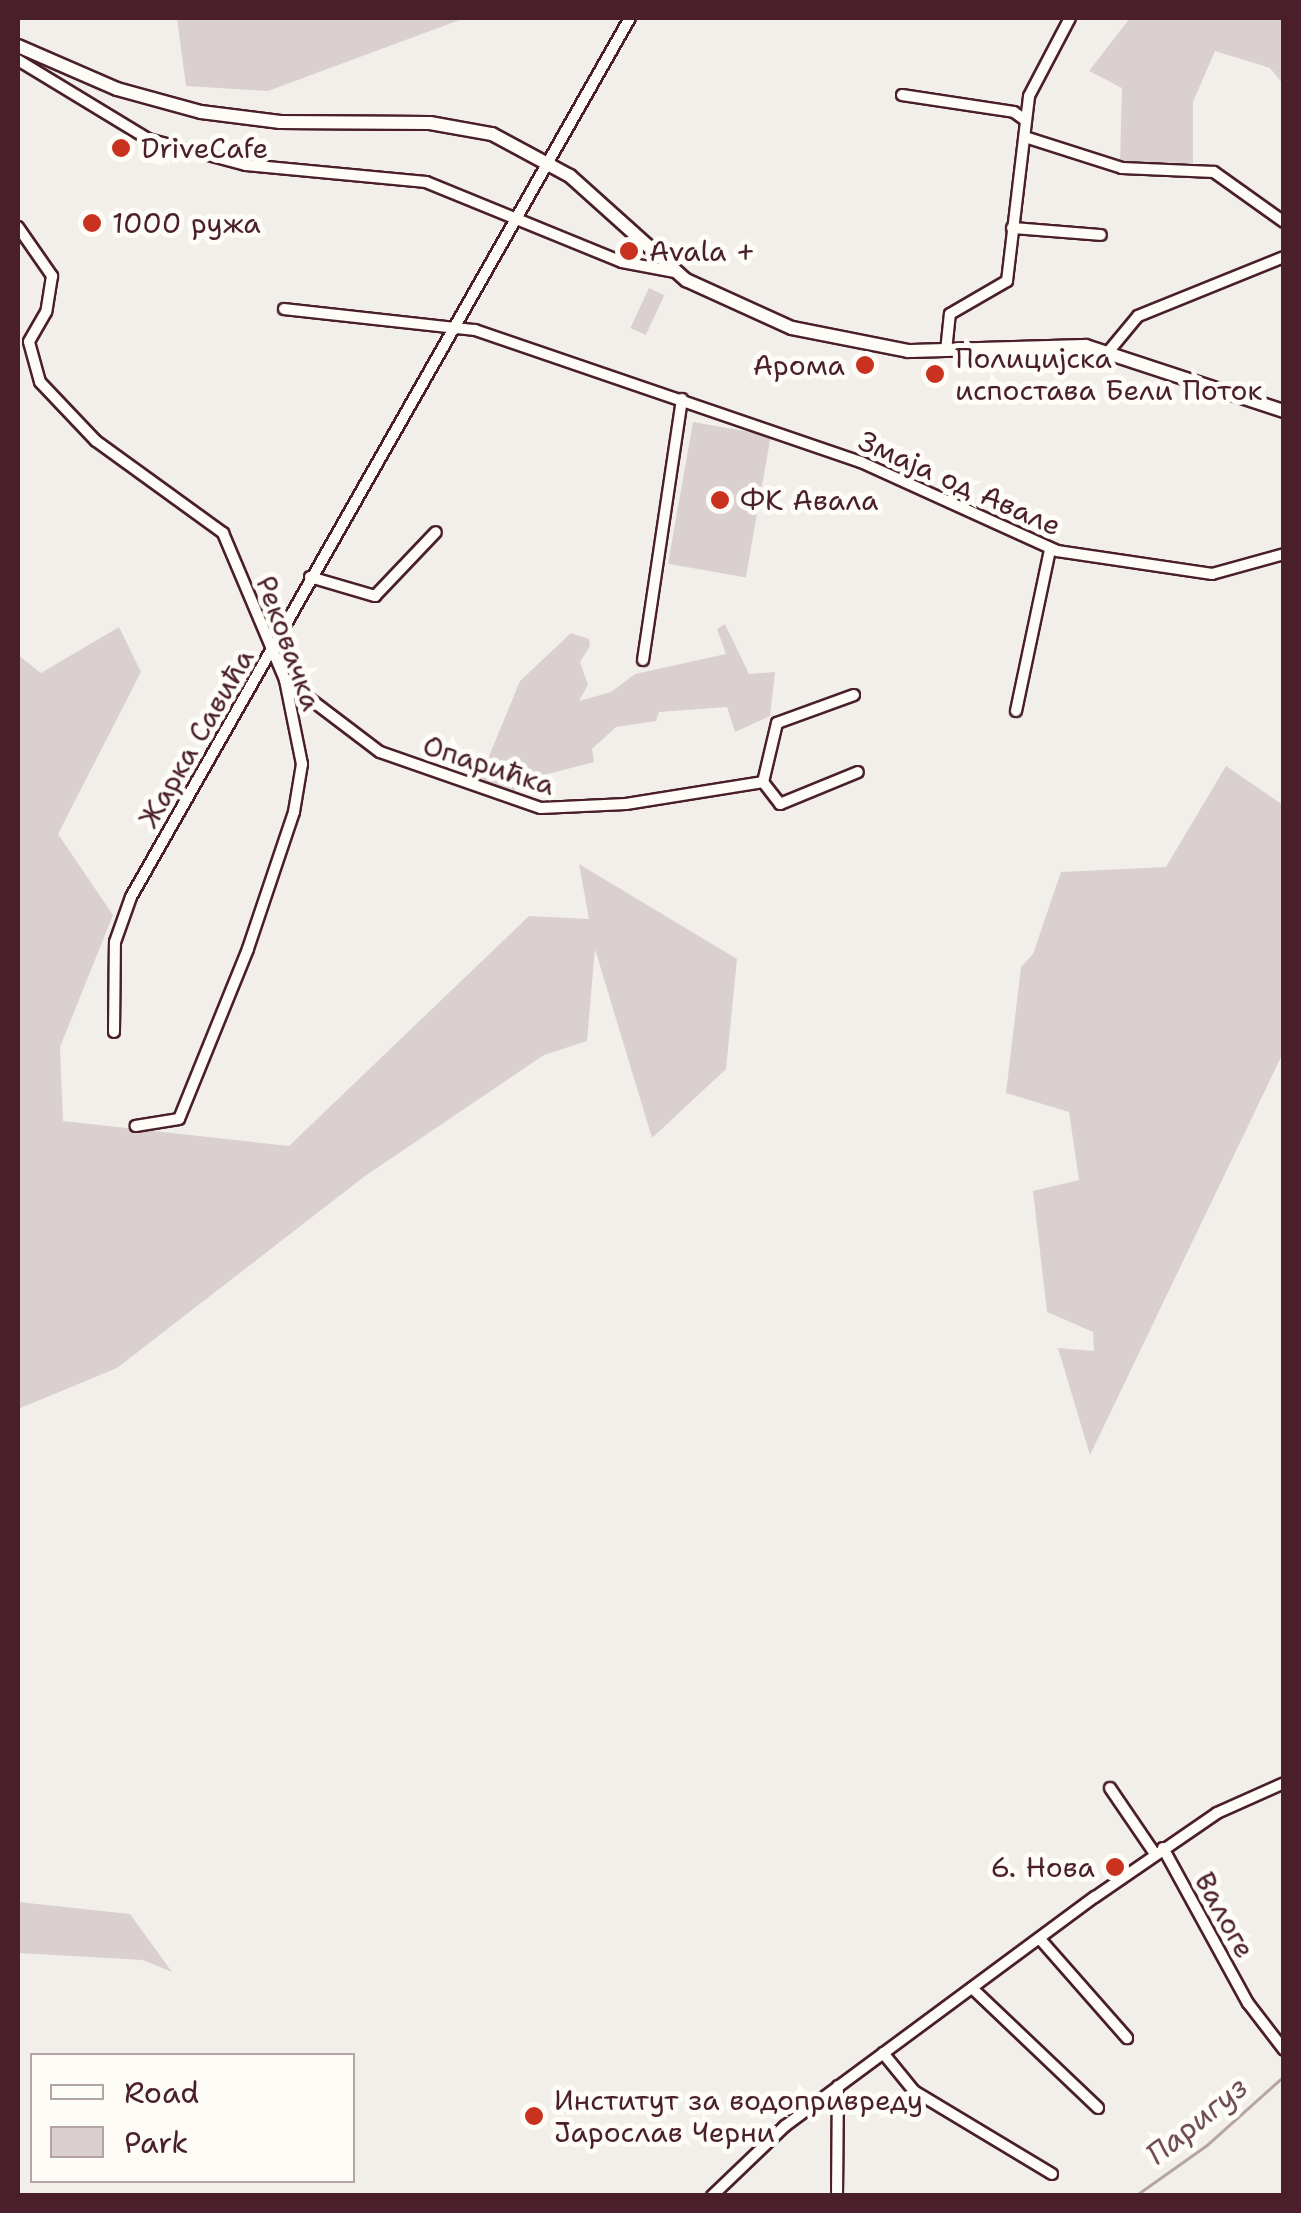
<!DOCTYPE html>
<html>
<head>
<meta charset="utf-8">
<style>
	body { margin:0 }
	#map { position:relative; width:1301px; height:2213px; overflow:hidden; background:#f2efeb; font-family:"Shantell Sans",sans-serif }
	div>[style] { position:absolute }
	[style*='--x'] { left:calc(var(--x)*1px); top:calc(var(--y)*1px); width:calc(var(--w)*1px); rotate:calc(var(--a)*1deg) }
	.green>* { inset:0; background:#d9d0cf; transform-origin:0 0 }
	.stream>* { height:2.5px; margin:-1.25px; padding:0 1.25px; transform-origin:1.25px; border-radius:1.25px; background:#b7a5a6 }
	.roads { filter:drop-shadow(2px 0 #4a1f2b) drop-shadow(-2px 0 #4a1f2b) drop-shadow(0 2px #4a1f2b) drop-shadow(0 -2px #4a1f2b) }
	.minor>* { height:10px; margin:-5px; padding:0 5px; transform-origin:5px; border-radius:5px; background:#fdfcf7 }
	.major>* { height:12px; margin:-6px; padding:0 6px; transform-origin:6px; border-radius:6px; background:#fdfcf7 }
	.dots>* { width:28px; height:28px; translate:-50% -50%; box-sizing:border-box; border:5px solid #fdfcf7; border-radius:50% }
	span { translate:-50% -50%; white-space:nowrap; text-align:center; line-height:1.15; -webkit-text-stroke:10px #fdfcf7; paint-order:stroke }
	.poi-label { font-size:28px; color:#4a1f2b }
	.left { translate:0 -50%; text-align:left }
	.right { translate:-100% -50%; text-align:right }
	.street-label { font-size:28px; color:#4a1f2b }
	.water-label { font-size:30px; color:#704e56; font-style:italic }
	.frame { position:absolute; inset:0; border:20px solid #4a1f2b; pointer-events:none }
	.legend { position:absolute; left:30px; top:2053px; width:325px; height:130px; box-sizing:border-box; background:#fdfcf7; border:2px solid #b5a4a5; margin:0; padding:12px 18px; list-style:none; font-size:30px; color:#4a1f2b }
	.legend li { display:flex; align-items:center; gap:20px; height:50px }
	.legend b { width:50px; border:2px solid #b5a4a5 }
</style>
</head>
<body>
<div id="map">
	<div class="green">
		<div style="clip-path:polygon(177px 18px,465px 18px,268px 91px,186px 86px)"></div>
		<div style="clip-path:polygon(1130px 18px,1283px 18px,1283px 84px,1270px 68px,1215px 51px,1193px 102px,1193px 163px,1120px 162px,1122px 88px,1089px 71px)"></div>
		<div style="left:649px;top:288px;width:17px;height:44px;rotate:25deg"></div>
		<div style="left:693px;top:422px;width:79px;height:144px;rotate:10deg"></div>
		<div style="clip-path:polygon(725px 624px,749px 674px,775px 672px,770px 716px,735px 732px,727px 707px,659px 712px,656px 721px,616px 727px,592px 749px,594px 762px,517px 782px,514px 796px,478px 783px,520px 681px,571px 633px,589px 639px,590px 646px,580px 662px,588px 685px,579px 701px,611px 692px,635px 674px,726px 654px,717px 629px)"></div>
		<div style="clip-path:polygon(119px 627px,141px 672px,58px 834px,113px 915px,60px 1047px,63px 1121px,289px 1146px,529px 916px,589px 919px,579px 864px,737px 959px,726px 1069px,652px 1138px,595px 949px,587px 1041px,544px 1055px,365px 1176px,117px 1368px,18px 1409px,18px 655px,41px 673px)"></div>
		<div style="clip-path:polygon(1226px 766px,1283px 805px,1283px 1053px,1090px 1455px,1058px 1348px,1094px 1351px,1093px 1332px,1047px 1312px,1033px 1191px,1079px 1180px,1069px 1112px,1006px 1093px,1021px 967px,1033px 954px,1061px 872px,1166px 867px)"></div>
		<div style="clip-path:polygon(18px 1902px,130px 1914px,172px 1972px,143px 1960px,18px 1953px)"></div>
	</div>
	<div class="stream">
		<div style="--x:1135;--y:2196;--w:88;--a:-35.3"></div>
		<div style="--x:1207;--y:2145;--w:103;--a:-41.9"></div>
	</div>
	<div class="roads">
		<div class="minor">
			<div style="--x:18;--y:60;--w:152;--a:31.3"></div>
			<div style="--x:148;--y:139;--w:101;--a:14.9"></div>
			<div style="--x:246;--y:165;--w:181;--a:5.4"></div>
			<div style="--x:426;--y:182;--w:212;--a:22.2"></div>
			<div style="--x:622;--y:262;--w:54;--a:10.7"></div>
			<div style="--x:902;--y:95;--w:113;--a:8.6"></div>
			<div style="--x:1014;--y:112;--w:14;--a:36"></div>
			<div style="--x:1025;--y:137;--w:102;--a:17.7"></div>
			<div style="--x:1122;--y:168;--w:92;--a:2.5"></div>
			<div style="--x:1214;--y:172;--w:86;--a:35.5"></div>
			<div style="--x:18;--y:227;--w:60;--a:55.2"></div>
			<div style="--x:52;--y:276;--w:36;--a:99"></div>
			<div style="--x:46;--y:312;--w:34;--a:120"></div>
			<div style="--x:29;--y:342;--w:41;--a:74.6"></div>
			<div style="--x:40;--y:382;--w:81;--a:46.5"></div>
			<div style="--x:96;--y:441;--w:157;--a:35.9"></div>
			<div style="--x:223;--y:533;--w:160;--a:67.1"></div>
			<div style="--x:285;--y:680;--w:86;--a:78.6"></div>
			<div style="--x:302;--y:764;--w:49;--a:99.5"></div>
			<div style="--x:294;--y:812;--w:145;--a:108.6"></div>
			<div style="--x:248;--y:949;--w:183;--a:112.1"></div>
			<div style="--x:179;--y:1119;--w:44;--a:170.8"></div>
			<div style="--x:1012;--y:228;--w:89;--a:4.5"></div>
			<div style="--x:284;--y:309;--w:192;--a:6.3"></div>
			<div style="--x:475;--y:330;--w:408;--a:18.9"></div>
			<div style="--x:861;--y:462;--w:215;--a:24.4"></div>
			<div style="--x:1057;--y:551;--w:157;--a:8.4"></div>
			<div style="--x:1212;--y:574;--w:75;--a:-15.5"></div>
			<div style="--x:946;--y:351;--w:37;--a:-84"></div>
			<div style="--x:950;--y:314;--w:66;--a:-30.1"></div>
			<div style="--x:1007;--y:281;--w:186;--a:-83.2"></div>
			<div style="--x:1029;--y:96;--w:88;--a:-62.3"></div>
			<div style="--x:1109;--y:351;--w:45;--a:-50.4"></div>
			<div style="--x:1138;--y:316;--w:157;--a:-22"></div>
			<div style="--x:310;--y:577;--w:68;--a:16.3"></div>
			<div style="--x:375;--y:596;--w:88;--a:-46.4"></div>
			<div style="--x:643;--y:660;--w:264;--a:-81.5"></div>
			<div style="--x:285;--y:680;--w:119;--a:37.2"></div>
			<div style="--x:380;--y:752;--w:170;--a:19.2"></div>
			<div style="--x:541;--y:808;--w:85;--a:-2.7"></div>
			<div style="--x:626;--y:804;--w:139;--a:-9.1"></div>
			<div style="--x:854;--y:695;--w:82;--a:160"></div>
			<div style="--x:777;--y:723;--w:61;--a:103.3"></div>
			<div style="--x:763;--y:782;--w:28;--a:52"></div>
			<div style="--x:780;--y:804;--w:84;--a:-22.3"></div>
			<div style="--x:1016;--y:711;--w:166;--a:-78.1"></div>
			<div style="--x:114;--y:1032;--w:90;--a:-89.4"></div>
			<div style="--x:115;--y:942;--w:48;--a:-70.4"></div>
			<div style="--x:131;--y:897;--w:1011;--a:-60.42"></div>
			<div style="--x:1110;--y:1788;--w:80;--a:55.7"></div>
			<div style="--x:1163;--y:1848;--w:177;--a:61.3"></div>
			<div style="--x:1248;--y:2003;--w:59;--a:52.5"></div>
			<div style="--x:1040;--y:1939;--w:132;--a:48.7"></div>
			<div style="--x:972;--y:1988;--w:174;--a:43.6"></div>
			<div style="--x:883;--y:2053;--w:49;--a:50.8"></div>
			<div style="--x:914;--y:2091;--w:161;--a:31"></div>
			<div style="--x:712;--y:2196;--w:101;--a:-43.8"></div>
			<div style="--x:785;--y:2126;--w:385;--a:-36.5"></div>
			<div style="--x:1095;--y:1897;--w:148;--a:-34.5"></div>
			<div style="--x:1217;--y:1813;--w:73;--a:-24.1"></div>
			<div style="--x:837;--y:2196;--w:110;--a:-89.5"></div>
		</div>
		<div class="major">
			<div style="--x:18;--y:46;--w:108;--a:23.5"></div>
			<div style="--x:117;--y:89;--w:87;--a:15.3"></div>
			<div style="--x:201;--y:112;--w:80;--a:7.2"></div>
			<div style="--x:280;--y:122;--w:150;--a:0.4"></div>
			<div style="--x:430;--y:123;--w:63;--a:10.1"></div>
			<div style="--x:492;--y:134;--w:89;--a:28.3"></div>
			<div style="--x:570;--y:176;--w:156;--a:41.9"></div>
			<div style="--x:686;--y:280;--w:116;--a:24.4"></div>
			<div style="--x:792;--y:328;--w:118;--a:11.2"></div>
			<div style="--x:908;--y:351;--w:178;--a:-1.6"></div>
			<div style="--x:1086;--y:346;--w:208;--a:18.2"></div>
		</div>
	</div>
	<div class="dots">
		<div style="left:121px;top:148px;background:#c8321e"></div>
		<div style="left:92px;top:223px;background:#c8321e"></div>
		<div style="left:629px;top:251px;background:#c8321e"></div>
		<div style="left:865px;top:365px;background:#c8321e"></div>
		<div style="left:935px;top:374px;background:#c8321e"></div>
		<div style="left:720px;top:500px;background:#c8321e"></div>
		<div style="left:1115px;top:1867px;background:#c8321e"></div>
		<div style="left:534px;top:2116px;background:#c8321e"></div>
	</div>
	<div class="poi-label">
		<span class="left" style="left:141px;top:148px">DriveCafe</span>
		<span class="left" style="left:112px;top:223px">1000 ружа</span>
		<span class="left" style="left:649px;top:251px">Avala +</span>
		<span class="left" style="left:955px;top:374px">Полицијска<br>испостава Бели Поток</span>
		<span class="right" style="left:845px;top:365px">Арома</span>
		<span class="left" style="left:740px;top:500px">ФК Авала</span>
		<span class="right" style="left:1095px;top:1867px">6. Нова</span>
		<span class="left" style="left:554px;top:2116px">Институт за водопривреду<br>Јарослав Черни</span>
	</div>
	<div class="street-label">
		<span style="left:960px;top:483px;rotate:24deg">Змаја од Авале</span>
		<span style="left:289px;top:643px;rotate:70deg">Рековачка</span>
		<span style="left:196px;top:738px;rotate:-60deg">Жарка Савића</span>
		<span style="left:489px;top:765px;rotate:18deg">Опарићка</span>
		<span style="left:1225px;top:1915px;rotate:61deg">Валоге</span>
	</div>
	<div class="water-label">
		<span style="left:1197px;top:2121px;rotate:-39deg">Паригуз</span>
	</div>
	<div class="frame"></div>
	<ul class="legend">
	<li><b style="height:12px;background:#fdfcf7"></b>Road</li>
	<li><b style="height:28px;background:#d9d0cf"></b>Park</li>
	</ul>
</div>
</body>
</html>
